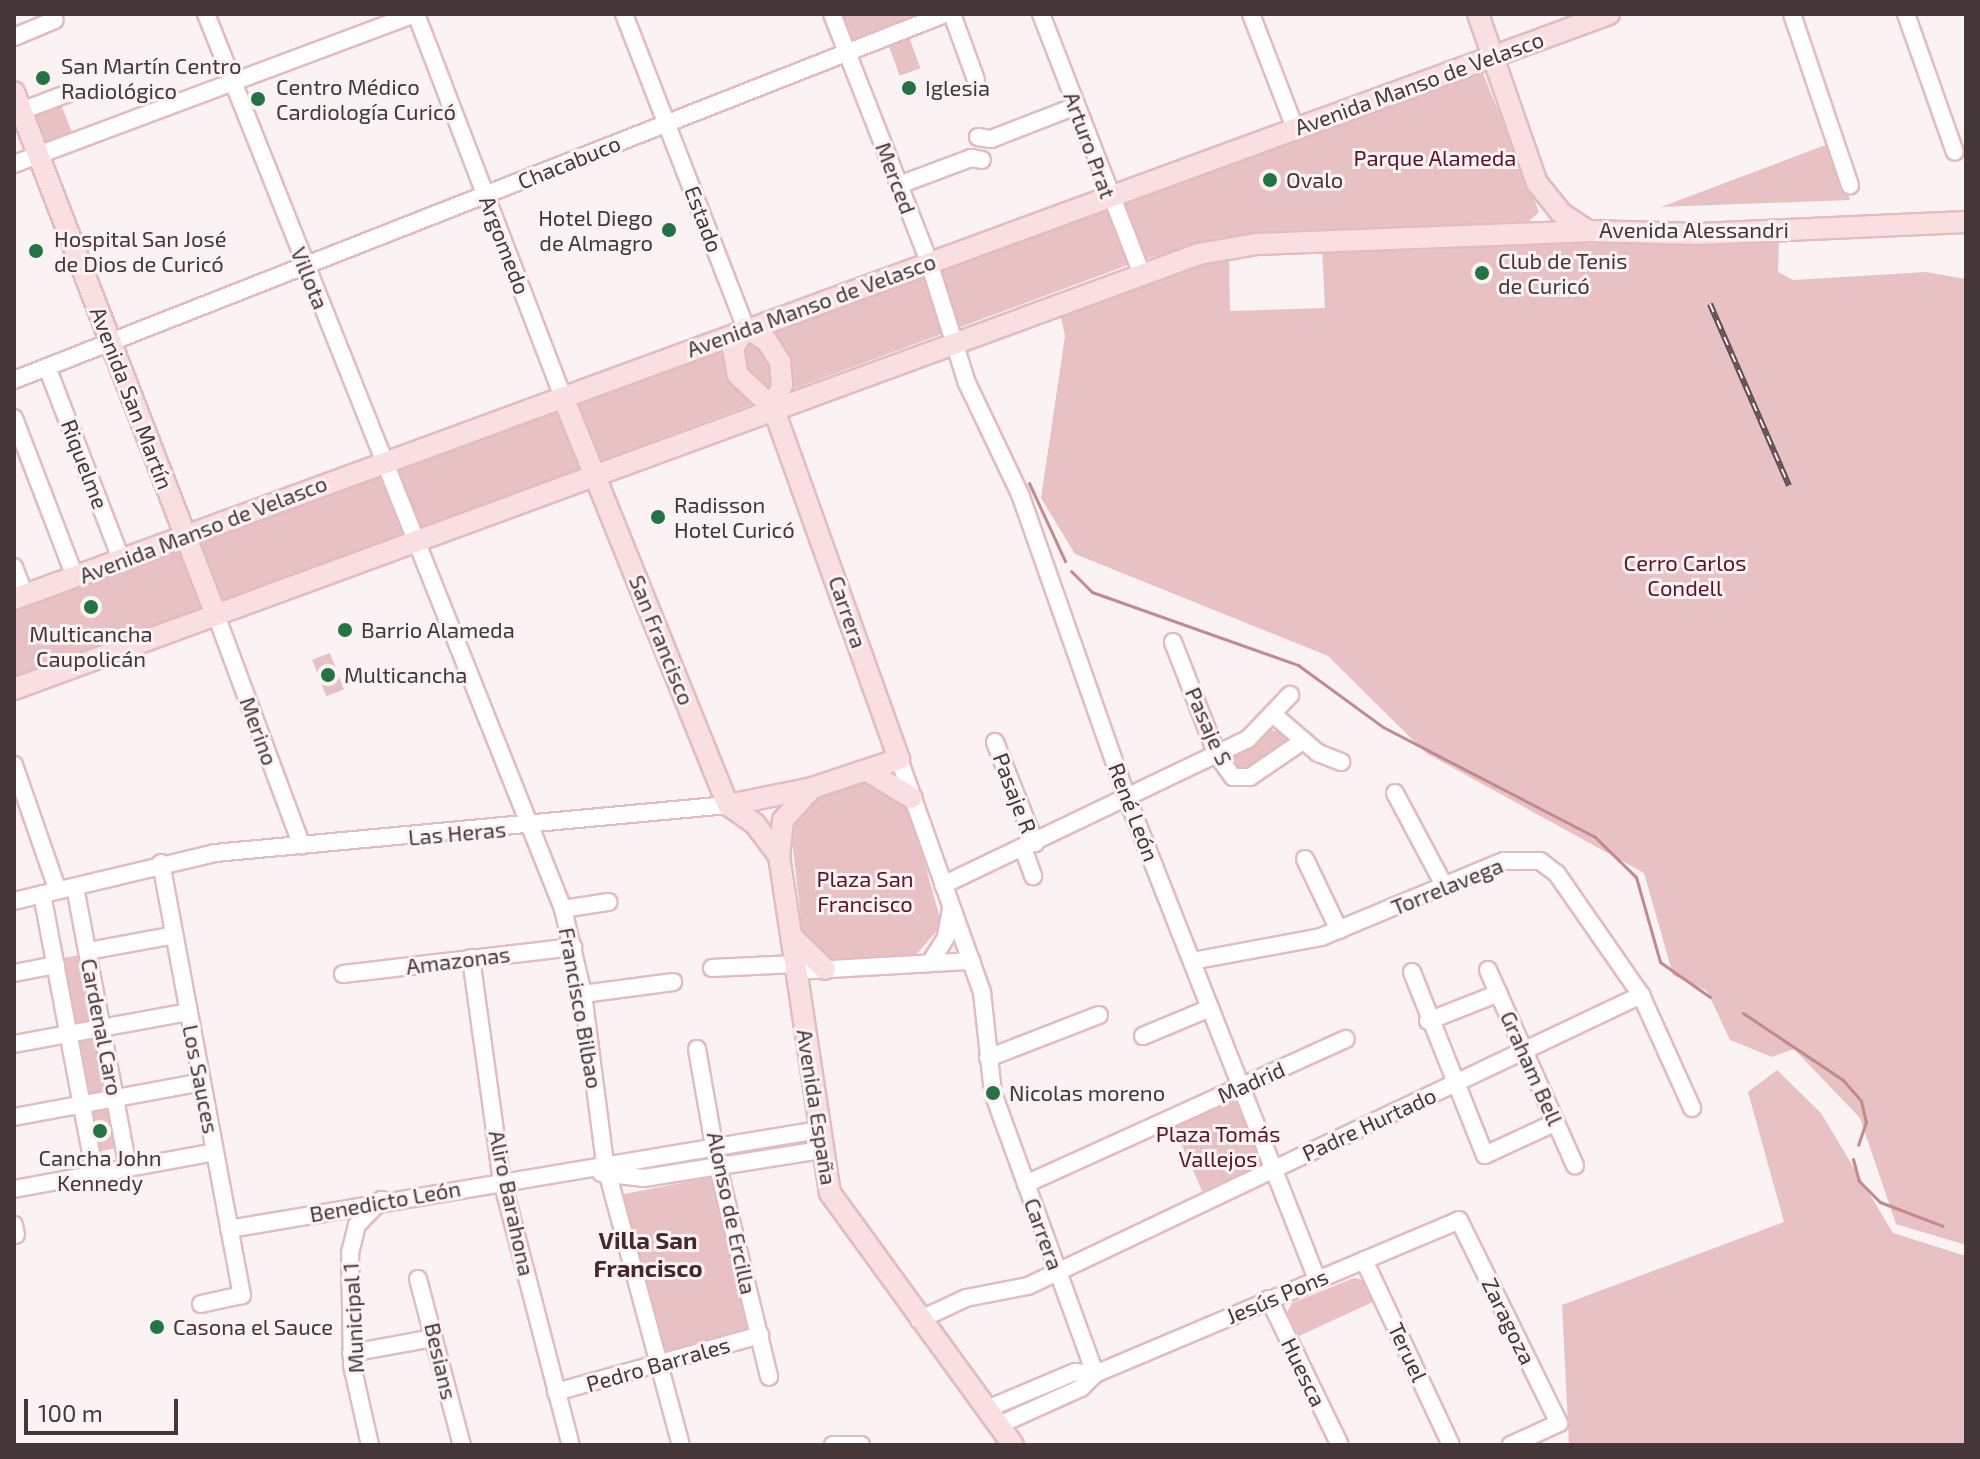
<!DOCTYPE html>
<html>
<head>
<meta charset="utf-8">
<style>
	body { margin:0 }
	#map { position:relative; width:1980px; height:1459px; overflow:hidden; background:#faf2f3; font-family:"Exo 2",sans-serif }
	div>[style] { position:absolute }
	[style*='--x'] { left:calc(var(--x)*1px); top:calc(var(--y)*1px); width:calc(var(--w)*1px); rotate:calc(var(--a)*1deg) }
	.green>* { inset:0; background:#e8c1c4; transform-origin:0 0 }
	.stream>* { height:3px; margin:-1.5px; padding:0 1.5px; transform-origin:1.5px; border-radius:1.5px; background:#c3898e }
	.roads { filter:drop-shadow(2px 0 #e2bcbe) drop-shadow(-2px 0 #e2bcbe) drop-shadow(0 2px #e2bcbe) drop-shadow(0 -2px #e2bcbe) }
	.minor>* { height:16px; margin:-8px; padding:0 8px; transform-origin:8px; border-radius:8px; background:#fff }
	.major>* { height:20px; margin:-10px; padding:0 10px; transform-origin:10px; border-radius:10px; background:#fadfe1 }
	.rail>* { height:6px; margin-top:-3px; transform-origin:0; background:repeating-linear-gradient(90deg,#faf2f3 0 9px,#5c4e4f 0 18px); box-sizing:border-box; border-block:2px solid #5c4e4f }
	.dots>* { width:22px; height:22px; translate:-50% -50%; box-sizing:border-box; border:4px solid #faf2f3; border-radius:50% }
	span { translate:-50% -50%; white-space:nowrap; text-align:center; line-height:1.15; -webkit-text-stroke:6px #faf2f3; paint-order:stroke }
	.poi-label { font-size:22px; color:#453637 }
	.left { translate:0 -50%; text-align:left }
	.right { translate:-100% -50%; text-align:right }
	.street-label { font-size:22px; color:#453637 }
	.park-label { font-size:22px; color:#5b1523 }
	.neighbourhood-label { font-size:24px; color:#45282b; font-weight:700 }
	.frame { position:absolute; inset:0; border:16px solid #453637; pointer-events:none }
	.scale { position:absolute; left:24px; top:1399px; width:154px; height:36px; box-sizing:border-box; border:4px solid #453637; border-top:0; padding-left:10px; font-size:24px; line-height:28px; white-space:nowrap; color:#453637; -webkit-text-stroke:6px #faf2f3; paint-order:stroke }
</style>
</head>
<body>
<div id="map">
	<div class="green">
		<div style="clip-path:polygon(838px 14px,917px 14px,849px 42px)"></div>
		<div style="left:905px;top:26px;width:45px;height:22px;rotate:70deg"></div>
		<div style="clip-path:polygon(1480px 66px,1539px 212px,1525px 225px,1222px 237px,1139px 261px,14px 678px,14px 609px)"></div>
		<div style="left:59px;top:100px;width:38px;height:32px;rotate:68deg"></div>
		<div style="clip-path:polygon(1831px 143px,1850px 200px,1661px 207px)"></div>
		<div style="clip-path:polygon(1779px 240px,1778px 272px,1793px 280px,1926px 272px,1966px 279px,1966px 1245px,1896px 1224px,1860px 1118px,1794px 1049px,1772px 1057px,1730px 1040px,1707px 991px,1673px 975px,1644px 873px,1426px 753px,1328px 656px,1075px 554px,1041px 498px,1065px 336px,1059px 308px,1176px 265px,1229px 257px,1230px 311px,1325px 308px,1322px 249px)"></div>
		<div style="left:330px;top:653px;width:39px;height:19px;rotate:69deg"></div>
		<div style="clip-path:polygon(1270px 730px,1286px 732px,1288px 741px,1246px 772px,1238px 771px,1229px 759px,1233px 753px)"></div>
		<div style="clip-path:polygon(872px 780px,910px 811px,942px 925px,915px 956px,832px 963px,802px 929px,791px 830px,813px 796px)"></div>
		<div style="left:84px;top:954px;width:69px;height:25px;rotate:79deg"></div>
		<div style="left:98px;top:1030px;width:61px;height:26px;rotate:80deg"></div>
		<div style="clip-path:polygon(1777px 1070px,1821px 1113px,1893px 1233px,1966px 1256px,1966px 1445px,1569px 1445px,1562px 1305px,1784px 1222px,1748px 1092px)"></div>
		<div style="left:1235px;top:1100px;width:70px;height:67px;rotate:66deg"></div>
		<div style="left:107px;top:1109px;width:40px;height:21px;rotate:78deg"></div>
		<div style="clip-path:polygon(712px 1177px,750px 1330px,665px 1351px,634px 1252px,624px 1194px)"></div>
		<div style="clip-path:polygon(1354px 1278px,1363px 1280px,1375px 1301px,1299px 1336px,1287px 1312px,1292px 1303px)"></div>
	</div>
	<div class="stream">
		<div style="--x:1029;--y:483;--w:86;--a:65.2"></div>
		<div style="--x:1071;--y:571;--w:30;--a:45"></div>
		<div style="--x:1092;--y:592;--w:219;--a:19.5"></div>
		<div style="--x:1298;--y:665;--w:105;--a:36.1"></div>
		<div style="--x:1383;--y:727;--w:239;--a:27.4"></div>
		<div style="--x:1595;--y:837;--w:57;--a:44.3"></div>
		<div style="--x:1636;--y:877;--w:88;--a:74.2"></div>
		<div style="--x:1660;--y:962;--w:61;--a:35"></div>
		<div style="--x:1743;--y:1013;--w:120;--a:33.8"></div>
		<div style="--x:1843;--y:1080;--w:28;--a:49"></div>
		<div style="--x:1861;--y:1101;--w:22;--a:77"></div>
		<div style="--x:1866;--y:1122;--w:24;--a:109"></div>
		<div style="--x:1853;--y:1159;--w:23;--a:75"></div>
		<div style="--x:1859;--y:1181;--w:30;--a:45"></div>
		<div style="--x:1880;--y:1202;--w:67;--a:20.9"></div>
	</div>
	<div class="roads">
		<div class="minor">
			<div style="--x:206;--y:14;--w:964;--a:68.25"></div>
			<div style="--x:563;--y:909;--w:87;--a:76.8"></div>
			<div style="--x:583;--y:994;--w:171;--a:82.6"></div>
			<div style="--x:605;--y:1164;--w:291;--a:74.9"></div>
			<div style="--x:416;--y:14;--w:410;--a:69"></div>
			<div style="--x:624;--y:14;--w:337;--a:68.8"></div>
			<div style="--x:832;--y:14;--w:266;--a:68.6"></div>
			<div style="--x:929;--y:262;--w:127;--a:72.6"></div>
			<div style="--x:967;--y:383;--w:123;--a:64.5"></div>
			<div style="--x:1020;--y:494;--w:324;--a:70.6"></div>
			<div style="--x:1128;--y:800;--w:515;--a:68.47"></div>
			<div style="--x:952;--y:14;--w:70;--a:70"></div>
			<div style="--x:1041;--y:14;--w:279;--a:68.8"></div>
			<div style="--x:1251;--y:14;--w:122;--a:68.9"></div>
			<div style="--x:1792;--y:14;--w:181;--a:71.3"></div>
			<div style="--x:1906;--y:14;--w:146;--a:70.5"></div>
			<div style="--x:14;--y:37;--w:44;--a:-22.5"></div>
			<div style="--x:21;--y:111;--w:51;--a:-20.6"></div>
			<div style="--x:978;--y:137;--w:13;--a:9"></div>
			<div style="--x:991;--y:139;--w:91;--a:-21.2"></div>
			<div style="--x:14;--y:164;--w:428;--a:-20.5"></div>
			<div style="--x:899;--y:185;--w:77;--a:-20.6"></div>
			<div style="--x:971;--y:158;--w:11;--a:10"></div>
			<div style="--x:47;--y:367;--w:208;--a:68.9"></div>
			<div style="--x:14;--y:380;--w:1000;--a:-21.46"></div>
			<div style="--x:14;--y:418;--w:170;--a:69"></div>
			<div style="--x:14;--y:567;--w:30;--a:69"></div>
			<div style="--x:216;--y:615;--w:246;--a:69.6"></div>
			<div style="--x:1173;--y:642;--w:121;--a:68.7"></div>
			<div style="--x:1217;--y:755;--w:27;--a:54"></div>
			<div style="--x:1233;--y:777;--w:17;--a:0"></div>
			<div style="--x:1250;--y:777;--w:65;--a:-34.4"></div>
			<div style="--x:1274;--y:715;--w:58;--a:40.8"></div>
			<div style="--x:1318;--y:753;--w:25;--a:21"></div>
			<div style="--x:995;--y:742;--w:109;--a:68.4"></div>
			<div style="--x:899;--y:759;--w:247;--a:70.4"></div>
			<div style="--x:982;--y:992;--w:102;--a:83.8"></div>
			<div style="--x:993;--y:1093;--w:299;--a:70"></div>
			<div style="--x:14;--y:765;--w:133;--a:70.8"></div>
			<div style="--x:1395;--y:793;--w:106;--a:62"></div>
			<div style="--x:1023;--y:848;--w:30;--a:70"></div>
			<div style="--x:1305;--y:859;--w:79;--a:64.4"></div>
			<div style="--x:161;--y:863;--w:440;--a:79.4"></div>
			<div style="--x:242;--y:1295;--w:42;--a:167.6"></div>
			<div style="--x:943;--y:885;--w:338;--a:-25.6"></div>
			<div style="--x:1248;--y:739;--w:61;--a:-46.3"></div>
			<div style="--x:75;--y:887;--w:286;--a:79.3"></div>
			<div style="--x:42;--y:894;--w:285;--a:79.3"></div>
			<div style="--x:14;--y:901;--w:207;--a:-13.4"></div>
			<div style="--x:215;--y:853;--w:515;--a:-5.35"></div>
			<div style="--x:563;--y:909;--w:46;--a:-8.8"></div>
			<div style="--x:88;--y:951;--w:88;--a:-10.4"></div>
			<div style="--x:471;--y:958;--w:225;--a:82.1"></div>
			<div style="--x:502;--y:1181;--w:273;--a:75.4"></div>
			<div style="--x:1192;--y:961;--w:131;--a:-10.5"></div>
			<div style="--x:1321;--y:937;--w:198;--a:-22.6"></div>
			<div style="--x:1504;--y:861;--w:36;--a:0"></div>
			<div style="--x:1540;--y:861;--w:21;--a:37"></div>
			<div style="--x:1557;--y:874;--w:147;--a:55.2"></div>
			<div style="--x:1641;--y:995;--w:124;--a:65.7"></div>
			<div style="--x:930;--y:963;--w:31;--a:-58"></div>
			<div style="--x:946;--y:937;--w:27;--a:-80"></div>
			<div style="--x:712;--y:968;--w:83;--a:-2.8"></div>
			<div style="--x:1488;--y:970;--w:214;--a:66"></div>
			<div style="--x:796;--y:971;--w:176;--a:-3.3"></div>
			<div style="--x:1412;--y:972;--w:197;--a:68.3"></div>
			<div style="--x:1485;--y:1155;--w:78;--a:-24.9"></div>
			<div style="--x:14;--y:973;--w:43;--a:-10.8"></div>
			<div style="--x:343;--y:974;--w:232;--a:-6.7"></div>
			<div style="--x:583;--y:994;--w:91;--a:-7.6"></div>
			<div style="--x:1428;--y:1021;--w:76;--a:-21.5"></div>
			<div style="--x:1143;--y:1036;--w:73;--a:-22.7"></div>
			<div style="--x:14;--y:1044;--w:178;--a:-10.4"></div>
			<div style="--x:697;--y:1049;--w:116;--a:80"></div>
			<div style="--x:717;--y:1163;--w:220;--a:76.3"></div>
			<div style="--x:988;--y:1058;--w:119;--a:-21.2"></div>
			<div style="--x:14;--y:1117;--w:191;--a:-10.5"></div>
			<div style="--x:601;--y:1173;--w:43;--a:6.6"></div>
			<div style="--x:644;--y:1178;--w:179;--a:-9"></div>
			<div style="--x:1026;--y:1184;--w:351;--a:-24.4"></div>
			<div style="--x:14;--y:1189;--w:204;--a:-10.4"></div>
			<div style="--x:14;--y:1225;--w:10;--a:79"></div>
			<div style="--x:229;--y:1229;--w:597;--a:-9.54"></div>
			<div style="--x:1364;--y:1260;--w:204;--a:64.8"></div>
			<div style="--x:418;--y:1279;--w:172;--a:75.2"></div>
			<div style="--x:1269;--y:1299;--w:162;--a:64.1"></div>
			<div style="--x:919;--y:1320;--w:52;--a:-25.1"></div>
			<div style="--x:966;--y:1298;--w:63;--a:-11"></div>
			<div style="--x:1028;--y:1286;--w:679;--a:-25.39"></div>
			<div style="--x:351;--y:1353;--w:83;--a:-10.4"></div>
			<div style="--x:556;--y:1392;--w:212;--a:-15.6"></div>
			<div style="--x:987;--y:1409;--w:95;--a:-22.8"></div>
			<div style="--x:1075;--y:1372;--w:20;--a:6"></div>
			<div style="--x:999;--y:1425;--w:90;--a:-24.3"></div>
			<div style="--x:1081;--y:1388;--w:20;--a:-45"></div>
			<div style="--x:1095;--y:1374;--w:395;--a:-22.9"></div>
			<div style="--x:1459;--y:1220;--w:226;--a:63.8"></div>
			<div style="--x:1559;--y:1423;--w:53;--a:155.4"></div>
			<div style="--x:370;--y:1445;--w:82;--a:-102.7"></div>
			<div style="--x:352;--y:1365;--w:112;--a:-91"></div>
			<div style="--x:350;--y:1253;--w:29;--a:-76"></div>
			<div style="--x:357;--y:1225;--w:35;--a:-46"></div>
			<div style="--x:833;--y:1445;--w:28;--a:0"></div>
		</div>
		<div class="major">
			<div style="--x:1478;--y:14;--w:179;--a:70.8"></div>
			<div style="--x:1537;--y:183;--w:38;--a:51"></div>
			<div style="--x:1561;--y:213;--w:32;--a:34"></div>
			<div style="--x:1588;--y:231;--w:111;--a:1.5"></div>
			<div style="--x:1699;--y:234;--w:267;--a:-2.6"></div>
			<div style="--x:14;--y:92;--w:561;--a:68.88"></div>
			<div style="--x:563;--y:397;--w:440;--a:68"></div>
			<div style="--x:14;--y:599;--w:1699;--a:-20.14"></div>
			<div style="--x:14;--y:689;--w:1262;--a:-20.16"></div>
			<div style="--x:1199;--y:254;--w:59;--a:-9.8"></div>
			<div style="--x:1257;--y:244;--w:331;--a:-2.2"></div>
			<div style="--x:869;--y:772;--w:50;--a:31.2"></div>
			<div style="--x:812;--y:788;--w:43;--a:132.2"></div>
			<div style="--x:783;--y:820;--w:36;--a:96"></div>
			<div style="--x:779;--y:856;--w:341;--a:81.4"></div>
			<div style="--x:830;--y:1193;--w:311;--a:54"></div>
			<div style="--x:728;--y:805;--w:86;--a:-11.4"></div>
			<div style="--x:812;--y:788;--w:92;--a:-18.4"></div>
			<div style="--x:899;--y:759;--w:372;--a:-109.7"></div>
			<div style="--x:774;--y:409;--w:26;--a:-72"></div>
			<div style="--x:782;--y:384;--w:22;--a:-95"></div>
			<div style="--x:780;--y:362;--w:25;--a:-122"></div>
			<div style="--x:767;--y:341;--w:25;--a:-148"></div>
			<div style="--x:746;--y:328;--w:24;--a:123"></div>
			<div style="--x:733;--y:348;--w:27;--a:80"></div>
			<div style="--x:738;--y:375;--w:50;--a:43.4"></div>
			<div style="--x:728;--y:805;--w:33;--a:35"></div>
			<div style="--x:755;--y:824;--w:40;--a:53"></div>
			<div style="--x:792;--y:937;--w:46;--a:44.1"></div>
		</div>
	</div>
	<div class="rail">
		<div style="--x:1710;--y:304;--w:198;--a:66.5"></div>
	</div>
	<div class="dots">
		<div style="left:43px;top:78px;background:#247343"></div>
		<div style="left:909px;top:88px;background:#247343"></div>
		<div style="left:258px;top:99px;background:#247343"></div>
		<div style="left:1270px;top:180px;background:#247343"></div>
		<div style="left:669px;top:230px;background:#247343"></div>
		<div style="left:36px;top:251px;background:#247343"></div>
		<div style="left:1482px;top:273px;background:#247343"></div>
		<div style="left:658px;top:517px;background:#247343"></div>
		<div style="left:91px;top:607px;background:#247343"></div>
		<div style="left:345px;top:630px;background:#247343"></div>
		<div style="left:328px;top:675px;background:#247343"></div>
		<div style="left:993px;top:1093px;background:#247343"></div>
		<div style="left:100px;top:1131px;background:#247343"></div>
		<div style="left:157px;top:1327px;background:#247343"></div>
	</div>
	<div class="poi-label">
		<span class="left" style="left:61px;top:78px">San Martín Centro<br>Radiológico</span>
		<span class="left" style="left:276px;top:99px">Centro Médico<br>Cardiología Curicó</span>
		<span class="left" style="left:925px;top:88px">Iglesia</span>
		<span class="left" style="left:1286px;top:180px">Ovalo</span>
		<span class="right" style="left:653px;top:230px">Hotel Diego<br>de Almagro</span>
		<span class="left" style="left:54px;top:251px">Hospital San José<br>de Dios de Curicó</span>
		<span class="left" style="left:1498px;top:273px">Club de Tenis<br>de Curicó</span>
		<span class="left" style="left:674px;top:517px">Radisson<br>Hotel Curicó</span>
		<span class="left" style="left:361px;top:630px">Barrio Alameda</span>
		<span style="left:91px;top:646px">Multicancha<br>Caupolicán</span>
		<span class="left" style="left:344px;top:675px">Multicancha</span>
		<span class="left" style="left:1009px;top:1093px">Nicolas moreno</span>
		<span style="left:100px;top:1170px">Cancha John<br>Kennedy</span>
		<span class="left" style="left:173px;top:1327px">Casona el Sauce</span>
	</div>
	<div class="street-label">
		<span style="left:1419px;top:83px;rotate:-20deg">Avenida Manso de Velasco</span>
		<span style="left:1090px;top:145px;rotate:70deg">Arturo Prat</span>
		<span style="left:569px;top:162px;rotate:-22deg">Chacabuco</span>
		<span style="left:896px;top:178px;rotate:69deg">Merced</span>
		<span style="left:704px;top:219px;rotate:69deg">Estado</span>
		<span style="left:1694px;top:230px">Avenida Alessandri</span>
		<span style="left:505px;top:245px;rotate:69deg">Argomedo</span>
		<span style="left:310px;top:278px;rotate:68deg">Villota</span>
		<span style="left:811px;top:305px;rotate:-20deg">Avenida Manso de Velasco</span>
		<span style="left:132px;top:398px;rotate:69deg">Avenida San Martín</span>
		<span style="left:85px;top:464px;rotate:69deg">Riquelme</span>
		<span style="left:203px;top:529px;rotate:-21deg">Avenida Manso de Velasco</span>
		<span style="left:848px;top:612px;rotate:71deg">Carrera</span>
		<span style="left:662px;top:640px;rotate:68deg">San Francisco</span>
		<span style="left:1209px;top:726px;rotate:66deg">Pasaje S</span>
		<span style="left:259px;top:731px;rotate:70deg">Merino</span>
		<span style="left:1015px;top:793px;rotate:69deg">Pasaje R</span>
		<span style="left:1134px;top:812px;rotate:69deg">René León</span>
		<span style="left:457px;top:833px;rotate:-5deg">Las Heras</span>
		<span style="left:1447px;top:886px;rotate:-22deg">Torrelavega</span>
		<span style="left:458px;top:960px;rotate:-7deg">Amazonas</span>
		<span style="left:581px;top:1008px;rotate:80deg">Francisco Bilbao</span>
		<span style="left:102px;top:1027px;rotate:79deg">Cardenal Caro</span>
		<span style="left:1532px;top:1068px;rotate:66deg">Graham Bell</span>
		<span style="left:201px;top:1079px;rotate:79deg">Los Sauces</span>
		<span style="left:1251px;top:1082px;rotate:-24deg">Madrid</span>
		<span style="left:817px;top:1107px;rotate:81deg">Avenida España</span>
		<span style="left:1369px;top:1124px;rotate:-25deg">Padre Hurtado</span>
		<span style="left:385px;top:1201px;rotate:-10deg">Benedicto León</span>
		<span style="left:512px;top:1203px;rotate:78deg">Aliro Barahona</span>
		<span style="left:732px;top:1213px;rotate:78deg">Alonso de Ercilla</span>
		<span style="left:1044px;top:1234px;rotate:70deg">Carrera</span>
		<span style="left:1277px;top:1296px;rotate:-23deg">Jesús Pons</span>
		<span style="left:353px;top:1318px;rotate:-93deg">Municipal 1</span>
		<span style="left:1509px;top:1321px;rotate:64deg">Zaragoza</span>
		<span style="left:1408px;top:1352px;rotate:65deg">Teruel</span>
		<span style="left:441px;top:1361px;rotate:77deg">Besians</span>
		<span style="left:658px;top:1364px;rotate:-16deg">Pedro Barrales</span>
		<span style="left:1304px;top:1372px;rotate:64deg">Huesca</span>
	</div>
	<div class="park-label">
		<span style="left:1435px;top:158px">Parque Alameda</span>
		<span style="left:1685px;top:575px">Cerro Carlos<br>Condell</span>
		<span style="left:865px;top:891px">Plaza San<br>Francisco</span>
		<span style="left:1218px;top:1146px">Plaza Tomás<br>Vallejos</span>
	</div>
	<div class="neighbourhood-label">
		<span style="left:648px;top:1254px">Villa San<br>Francisco</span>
	</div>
	<div class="frame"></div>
	<div class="scale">100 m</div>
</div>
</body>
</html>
